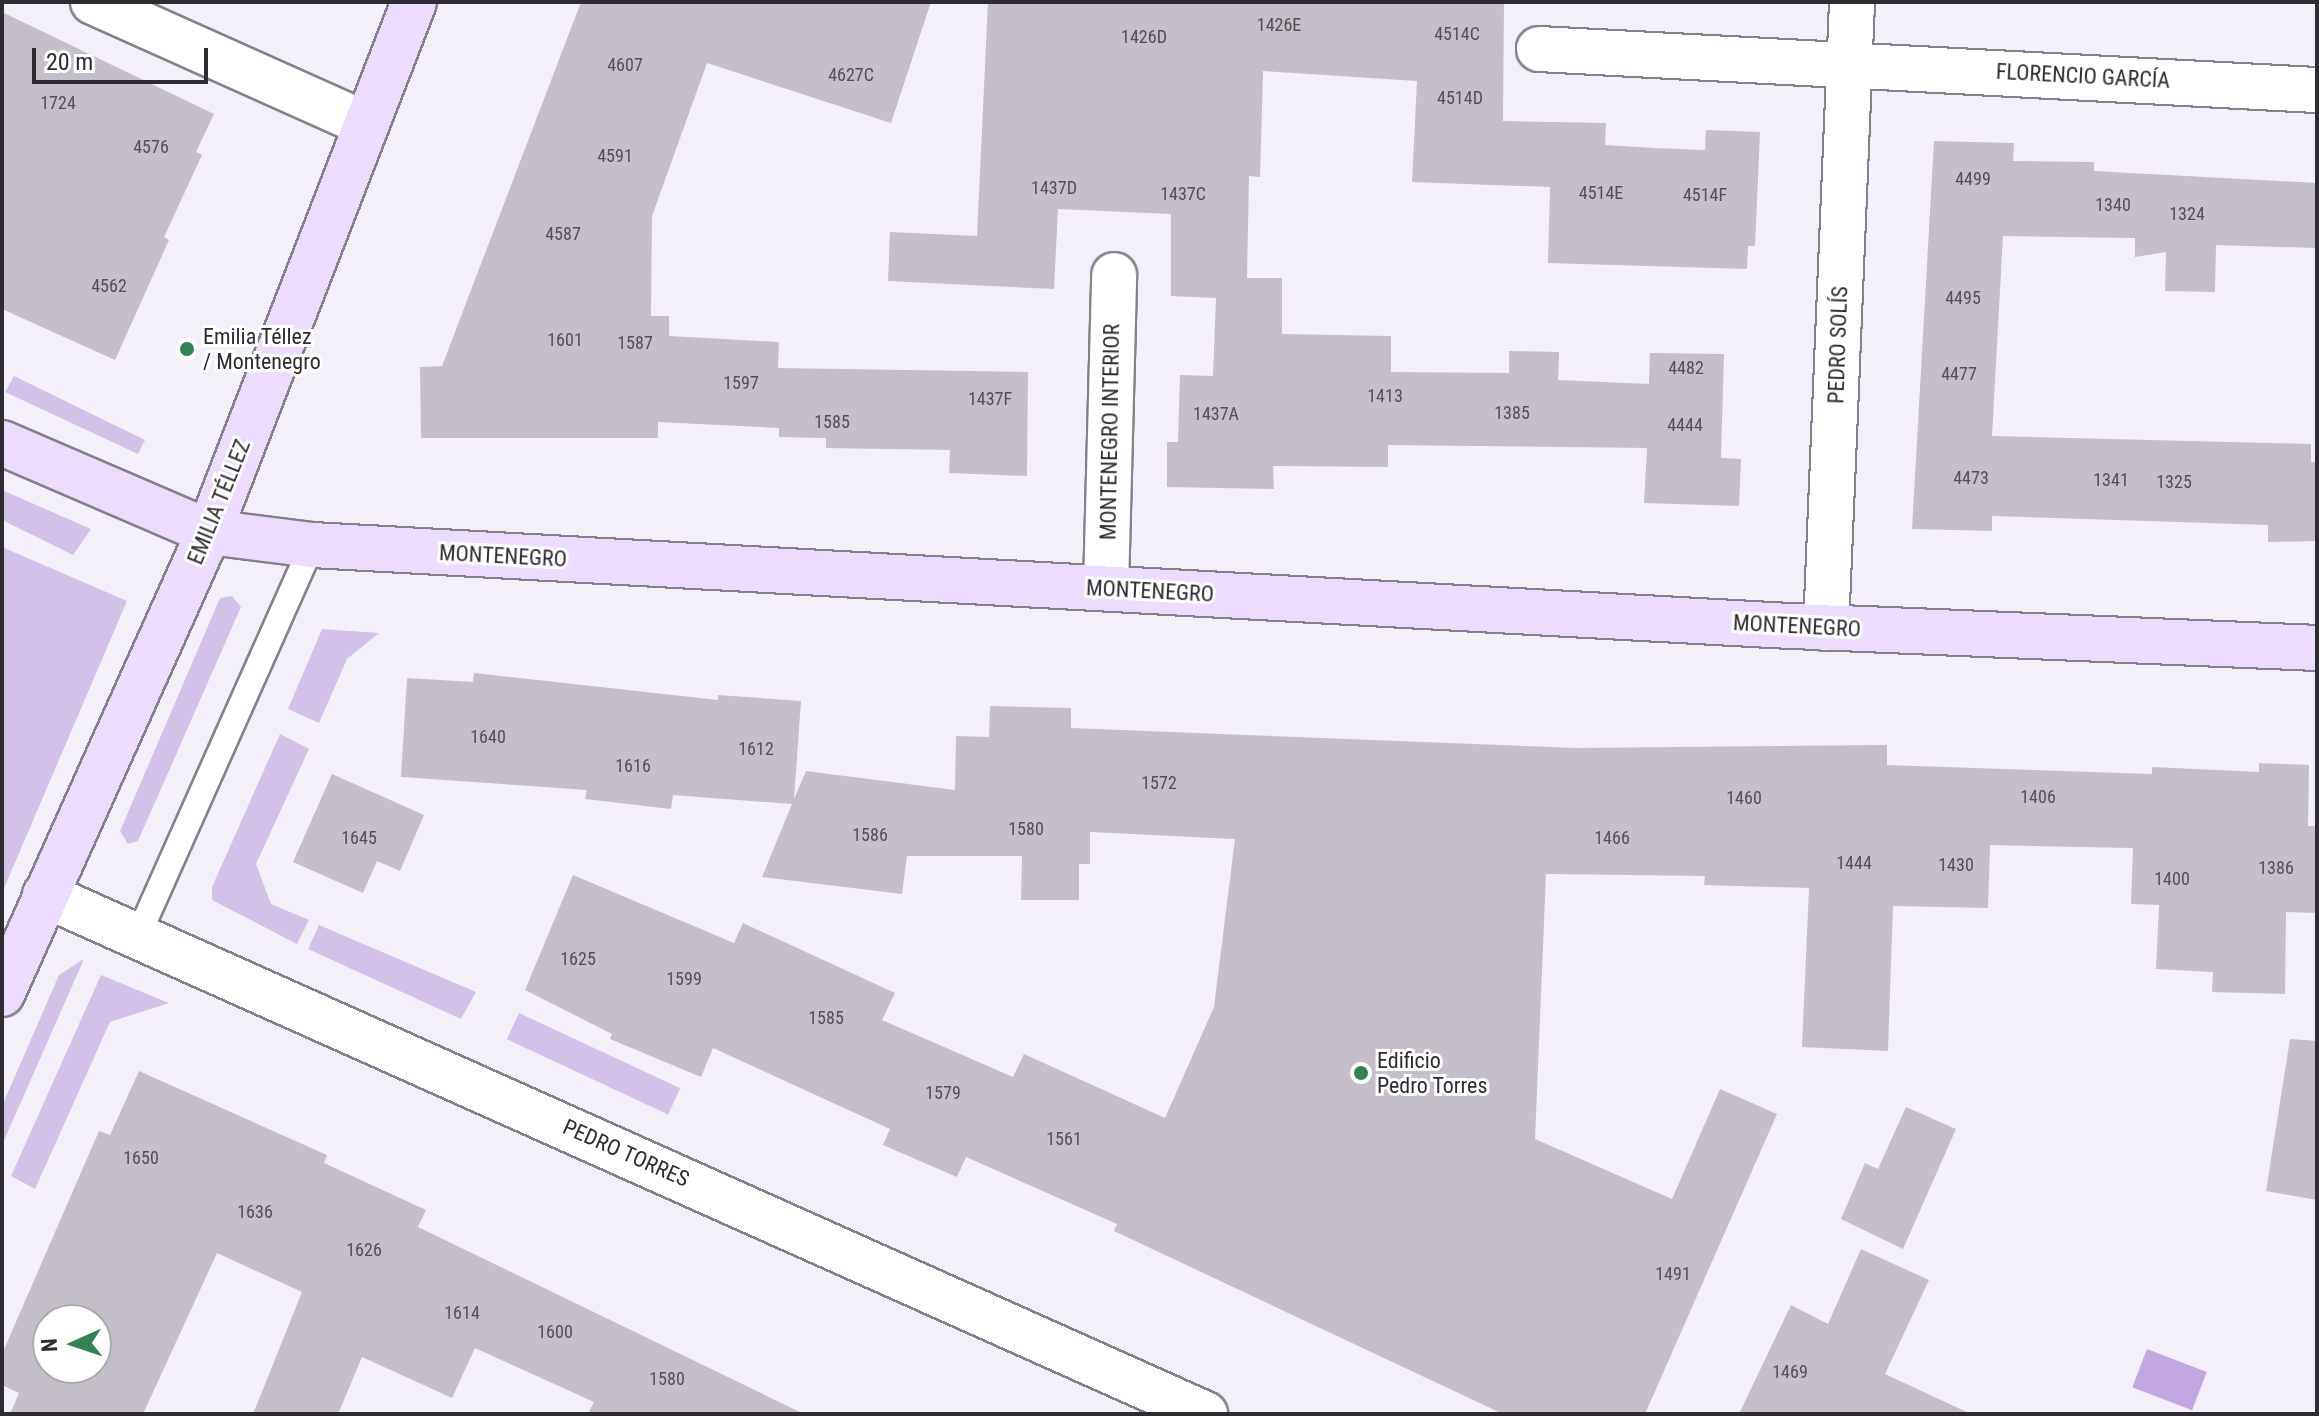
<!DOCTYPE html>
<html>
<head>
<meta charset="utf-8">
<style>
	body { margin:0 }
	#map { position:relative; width:2319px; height:1416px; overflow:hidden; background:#f4f0fa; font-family:"Roboto Condensed",sans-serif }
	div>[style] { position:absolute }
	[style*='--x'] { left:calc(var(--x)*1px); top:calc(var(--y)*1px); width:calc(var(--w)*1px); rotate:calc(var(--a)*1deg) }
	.green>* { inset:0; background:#d3c2e8; transform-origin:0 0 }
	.water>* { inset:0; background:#c2a7e3; transform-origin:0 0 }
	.building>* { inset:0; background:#c4bfc9 }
	.roads { filter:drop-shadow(2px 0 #85818a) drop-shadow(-2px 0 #85818a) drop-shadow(0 2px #85818a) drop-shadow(0 -2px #85818a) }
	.lane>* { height:24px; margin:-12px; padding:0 12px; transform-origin:12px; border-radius:12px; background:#fff }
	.street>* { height:44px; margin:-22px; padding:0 22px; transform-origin:22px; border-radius:22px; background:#fff }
	.secondary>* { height:44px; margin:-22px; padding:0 22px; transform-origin:22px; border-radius:22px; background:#ecdcfe }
	.dots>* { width:22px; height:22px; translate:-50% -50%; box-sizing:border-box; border:4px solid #fff; border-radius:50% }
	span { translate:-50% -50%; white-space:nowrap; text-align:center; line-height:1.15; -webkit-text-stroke:6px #fff; paint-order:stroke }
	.number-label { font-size:18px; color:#535156 }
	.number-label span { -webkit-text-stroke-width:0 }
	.street-label { font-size:22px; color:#2d2c30 }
	.poi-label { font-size:22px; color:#2d2c30 }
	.left { translate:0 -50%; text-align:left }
	.frame { position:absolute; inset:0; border:4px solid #2d2c30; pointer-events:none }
	.north { position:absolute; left:32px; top:1304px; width:80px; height:80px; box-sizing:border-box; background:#fff; border:2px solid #ababac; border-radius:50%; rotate:267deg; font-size:22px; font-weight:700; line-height:32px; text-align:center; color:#2d2c30 }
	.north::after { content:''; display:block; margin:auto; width:28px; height:36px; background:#318354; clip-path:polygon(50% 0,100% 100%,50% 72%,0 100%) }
	.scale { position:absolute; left:32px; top:48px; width:176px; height:36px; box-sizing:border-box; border:4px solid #2d2c30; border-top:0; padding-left:10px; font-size:24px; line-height:28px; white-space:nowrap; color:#2d2c30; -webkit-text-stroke:6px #fff; paint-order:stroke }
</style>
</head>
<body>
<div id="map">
	<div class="green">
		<div style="clip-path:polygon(14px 376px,145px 440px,138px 454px,5px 392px)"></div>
		<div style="clip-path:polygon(2px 490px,91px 529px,73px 555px,2px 520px)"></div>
		<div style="clip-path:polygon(2px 547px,127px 601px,2px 893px)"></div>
		<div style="clip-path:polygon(232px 596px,241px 607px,138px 841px,128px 844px,120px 831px,220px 598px)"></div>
		<div style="clip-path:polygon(322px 629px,379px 633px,347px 659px,319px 723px,288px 709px)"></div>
		<div style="clip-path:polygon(280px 734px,309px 749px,256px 864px,271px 904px,309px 920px,297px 944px,212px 900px,212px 887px)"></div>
		<div style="clip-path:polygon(319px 925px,476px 992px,461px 1019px,308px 949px)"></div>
		<div style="clip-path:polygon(84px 959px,2px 1145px,2px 1106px,59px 975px)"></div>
		<div style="clip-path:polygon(101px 975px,169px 1003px,110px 1022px,35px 1189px,11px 1176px)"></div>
		<div style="left:519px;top:1013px;width:178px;height:29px;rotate:25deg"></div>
	</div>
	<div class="water">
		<div style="left:2147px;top:1349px;width:64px;height:41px;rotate:21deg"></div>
	</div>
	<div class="building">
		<div style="clip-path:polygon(581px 2px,931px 2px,891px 123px,707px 63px,652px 216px,651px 316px,669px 316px,669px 336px,779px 342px,778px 368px,1028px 372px,1027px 476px,949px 473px,950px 450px,826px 448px,826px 438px,779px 437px,779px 428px,658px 422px,658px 438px,421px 438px,420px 367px,442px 366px)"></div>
		<div style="clip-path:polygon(988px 2px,1504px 2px,1503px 121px,1606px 123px,1605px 145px,1654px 148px,1705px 150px,1706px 130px,1760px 132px,1755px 246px,1748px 246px,1747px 269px,1548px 263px,1550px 187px,1412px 182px,1417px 81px,1263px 71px,1260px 177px,1249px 176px,1247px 278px,1282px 278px,1282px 334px,1391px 336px,1391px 372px,1509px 373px,1509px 351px,1559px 352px,1558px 380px,1649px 384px,1650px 353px,1724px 354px,1721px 458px,1741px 459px,1739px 506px,1644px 503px,1647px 448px,1388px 445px,1388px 467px,1273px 466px,1274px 489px,1167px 487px,1167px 442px,1178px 442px,1180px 375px,1213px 376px,1216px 298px,1171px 296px,1171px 214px,1058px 209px,1054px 289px,888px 281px,890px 232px,977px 236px)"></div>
		<div style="clip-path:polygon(2px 12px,214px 114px,196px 152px,202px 155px,164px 237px,169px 240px,115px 360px,2px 309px)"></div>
		<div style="clip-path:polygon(1934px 141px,2014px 143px,2013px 161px,2094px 162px,2094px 171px,2317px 183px,2317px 248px,2216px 245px,2215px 292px,2165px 291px,2166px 252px,2135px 257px,2135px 238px,2003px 236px,1992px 436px,2311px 444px,2311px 462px,2317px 462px,2317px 541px,2268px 542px,2268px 525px,1992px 516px,1992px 531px,1912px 529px)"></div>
		<div style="clip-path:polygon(474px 673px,718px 700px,718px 695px,801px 701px,794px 799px,806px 771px,955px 790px,956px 736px,989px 737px,990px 706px,1071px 708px,1071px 728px,1576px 748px,1887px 745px,1887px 765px,2152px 774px,2152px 767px,2259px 772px,2259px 763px,2309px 765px,2308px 826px,2317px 826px,2317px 913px,2286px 912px,2285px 994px,2212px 992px,2213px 972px,2156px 969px,2159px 905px,2131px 904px,2133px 848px,1990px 845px,1988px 908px,1893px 906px,1888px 1051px,1802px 1047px,1809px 888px,1704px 885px,1705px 876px,1546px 874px,1535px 1139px,1672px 1199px,1720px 1089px,1777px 1114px,1645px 1414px,1503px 1414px,1114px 1231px,1117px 1224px,966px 1157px,957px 1177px,883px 1145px,890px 1129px,713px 1048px,701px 1077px,610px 1039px,612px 1034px,525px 990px,573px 875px,734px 943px,743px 923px,895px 993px,882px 1020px,1013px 1077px,1024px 1054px,1165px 1118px,1214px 1007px,1235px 839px,1090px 832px,1090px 864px,1079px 864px,1079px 900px,1021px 900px,1022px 856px,907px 856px,902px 894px,762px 877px,792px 804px,673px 795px,671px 809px,585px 799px,587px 790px,401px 777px,407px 678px,473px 682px)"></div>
		<div style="clip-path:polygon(332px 774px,424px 815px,400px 871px,377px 861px,363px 893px,293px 862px)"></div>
		<div style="clip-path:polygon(2290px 1039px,2317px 1041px,2317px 1200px,2266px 1191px)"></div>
		<div style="clip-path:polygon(evenodd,139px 1071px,327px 1155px,324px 1163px,426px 1210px,418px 1227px,804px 1414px,588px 1414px,594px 1402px,475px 1348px,452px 1398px,362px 1357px,338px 1414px,253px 1414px,302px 1292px,217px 1253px,143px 1414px,10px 1414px,19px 1393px,2px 1385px,2px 1354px,99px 1131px,110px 1135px,139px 1071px,48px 1320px,96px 1320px,96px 1368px,48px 1368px,48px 1320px)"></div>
		<div style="clip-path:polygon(1906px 1107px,1956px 1129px,1903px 1249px,1841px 1219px,1865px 1163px,1878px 1169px)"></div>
		<div style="clip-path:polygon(1861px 1249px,1929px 1280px,1885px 1374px,1971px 1414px,1739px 1414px,1791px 1305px,1828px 1324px)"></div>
	</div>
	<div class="roads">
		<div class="lane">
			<div style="--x:138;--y:936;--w:428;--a:-66"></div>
		</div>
		<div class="street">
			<div style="--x:93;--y:2;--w:299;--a:24.1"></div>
			<div style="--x:1539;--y:49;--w:779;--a:3.02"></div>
			<div style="--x:1106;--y:588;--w:313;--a:-88.5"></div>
			<div style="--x:1826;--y:628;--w:627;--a:-87.62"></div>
			<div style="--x:45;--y:895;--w:1271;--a:24.1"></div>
		</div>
		<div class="secondary">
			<div style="--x:2;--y:443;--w:225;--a:23.3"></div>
			<div style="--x:209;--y:532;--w:104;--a:7.2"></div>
			<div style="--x:312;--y:545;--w:1459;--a:3.14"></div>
			<div style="--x:1769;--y:625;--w:548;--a:2.4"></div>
			<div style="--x:2;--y:994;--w:506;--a:-65.87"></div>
			<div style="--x:209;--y:532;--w:568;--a:-68.85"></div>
		</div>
	</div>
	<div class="dots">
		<div style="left:187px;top:349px;background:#318354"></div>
		<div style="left:1361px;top:1073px;background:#318354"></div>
	</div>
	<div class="number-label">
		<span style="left:1279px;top:25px">1426E</span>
		<span style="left:1457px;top:34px">4514C</span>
		<span style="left:1144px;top:37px">1426D</span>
		<span style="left:625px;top:65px">4607</span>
		<span style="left:851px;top:75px">4627C</span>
		<span style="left:1460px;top:98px">4514D</span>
		<span style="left:58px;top:103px">1724</span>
		<span style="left:151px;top:147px">4576</span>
		<span style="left:615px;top:156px">4591</span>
		<span style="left:1973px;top:179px">4499</span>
		<span style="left:1054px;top:188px">1437D</span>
		<span style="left:1601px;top:193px">4514E</span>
		<span style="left:1183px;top:194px">1437C</span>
		<span style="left:1705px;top:195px">4514F</span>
		<span style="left:2113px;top:205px">1340</span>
		<span style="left:2187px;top:214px">1324</span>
		<span style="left:563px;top:234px">4587</span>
		<span style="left:109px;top:286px">4562</span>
		<span style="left:1963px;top:298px">4495</span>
		<span style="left:565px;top:340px">1601</span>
		<span style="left:635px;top:343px">1587</span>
		<span style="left:1686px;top:368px">4482</span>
		<span style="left:1959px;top:374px">4477</span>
		<span style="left:741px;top:383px">1597</span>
		<span style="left:1385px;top:396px">1413</span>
		<span style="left:990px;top:399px">1437F</span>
		<span style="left:1512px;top:413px">1385</span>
		<span style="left:1216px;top:414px">1437A</span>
		<span style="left:832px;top:422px">1585</span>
		<span style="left:1685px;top:425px">4444</span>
		<span style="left:1971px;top:478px">4473</span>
		<span style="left:2111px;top:480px">1341</span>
		<span style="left:2174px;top:482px">1325</span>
		<span style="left:488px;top:737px">1640</span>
		<span style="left:756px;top:749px">1612</span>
		<span style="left:633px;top:766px">1616</span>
		<span style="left:1159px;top:783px">1572</span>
		<span style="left:2038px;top:797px">1406</span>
		<span style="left:1744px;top:798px">1460</span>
		<span style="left:1026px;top:829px">1580</span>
		<span style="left:870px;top:835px">1586</span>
		<span style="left:359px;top:838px">1645</span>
		<span style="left:1612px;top:838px">1466</span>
		<span style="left:1854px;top:863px">1444</span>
		<span style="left:1956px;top:865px">1430</span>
		<span style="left:2276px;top:868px">1386</span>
		<span style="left:2172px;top:879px">1400</span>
		<span style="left:578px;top:959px">1625</span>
		<span style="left:684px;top:979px">1599</span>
		<span style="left:826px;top:1018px">1585</span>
		<span style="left:943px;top:1093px">1579</span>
		<span style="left:1064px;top:1139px">1561</span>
		<span style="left:141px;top:1158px">1650</span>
		<span style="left:255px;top:1212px">1636</span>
		<span style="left:364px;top:1250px">1626</span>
		<span style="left:1673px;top:1274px">1491</span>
		<span style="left:462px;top:1313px">1614</span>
		<span style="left:555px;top:1332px">1600</span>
		<span style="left:1790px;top:1372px">1469</span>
		<span style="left:667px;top:1379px">1580</span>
	</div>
	<div class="street-label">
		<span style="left:2083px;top:76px;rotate:3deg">FLORENCIO GARCÍA</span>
		<span style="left:1838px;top:345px;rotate:-88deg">PEDRO SOLÍS</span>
		<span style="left:1110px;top:432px;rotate:-89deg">MONTENEGRO INTERIOR</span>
		<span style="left:219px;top:502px;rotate:-68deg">EMILIA TÉLLEZ</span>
		<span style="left:503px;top:556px;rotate:3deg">MONTENEGRO</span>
		<span style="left:1150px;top:591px;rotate:3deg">MONTENEGRO</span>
		<span style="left:1797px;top:626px;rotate:3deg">MONTENEGRO</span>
		<span style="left:626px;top:1153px;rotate:24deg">PEDRO TORRES</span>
	</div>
	<div class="poi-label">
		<span class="left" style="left:203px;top:349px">Emilia Téllez<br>/ Montenegro</span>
		<span class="left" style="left:1377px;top:1073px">Edificio<br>Pedro Torres</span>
	</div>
	<div class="frame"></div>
	<div class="north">N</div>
	<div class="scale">20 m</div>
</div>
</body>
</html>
